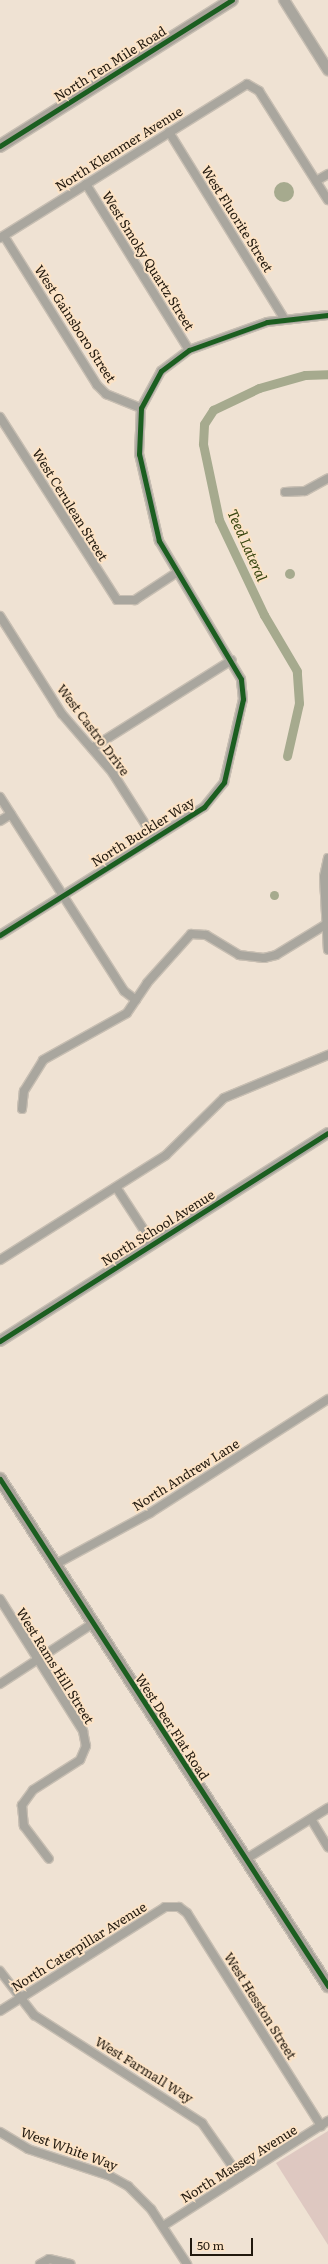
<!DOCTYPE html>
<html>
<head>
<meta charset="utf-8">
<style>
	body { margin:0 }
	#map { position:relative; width:328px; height:2264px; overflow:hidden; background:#efe2d3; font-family:Literata,serif }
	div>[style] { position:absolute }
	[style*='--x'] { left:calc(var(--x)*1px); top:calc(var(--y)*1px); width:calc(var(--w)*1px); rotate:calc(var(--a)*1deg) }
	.green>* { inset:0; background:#dec8c1 }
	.water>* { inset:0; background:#a6aa8e }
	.round { border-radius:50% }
	.canal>* { height:9px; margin:-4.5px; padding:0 4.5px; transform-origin:4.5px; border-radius:4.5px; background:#a6aa8e }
	.roads { filter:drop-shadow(1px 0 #c7beb2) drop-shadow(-1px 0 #c7beb2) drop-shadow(0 1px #c7beb2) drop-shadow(0 -1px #c7beb2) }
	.minor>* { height:8px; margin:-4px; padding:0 4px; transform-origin:4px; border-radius:4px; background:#a9a69e }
	.tertiary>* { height:10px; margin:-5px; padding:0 5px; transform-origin:5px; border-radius:5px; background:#a9a69e }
	.secondary>* { height:12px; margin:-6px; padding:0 6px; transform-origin:6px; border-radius:6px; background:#aaa49b }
	.cycleway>* { height:5px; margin:-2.5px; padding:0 2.5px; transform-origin:2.5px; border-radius:2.5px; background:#1b5e20 }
	span { translate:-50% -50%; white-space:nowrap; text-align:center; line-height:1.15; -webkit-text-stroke:4px #fce3c6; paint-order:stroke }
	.street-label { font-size:13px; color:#21180d }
	.water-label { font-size:14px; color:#384610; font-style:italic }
	.scale { position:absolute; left:190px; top:2238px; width:63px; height:18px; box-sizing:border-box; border:2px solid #21180d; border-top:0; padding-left:5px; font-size:12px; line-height:14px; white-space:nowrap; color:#21180d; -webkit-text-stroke:3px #fce3c6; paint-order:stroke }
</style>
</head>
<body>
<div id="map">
	<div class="green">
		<div style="clip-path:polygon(328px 2131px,328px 2245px,276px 2163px)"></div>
	</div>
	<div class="water">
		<div class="round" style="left:274px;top:182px;width:20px;height:20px"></div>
		<div class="round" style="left:285px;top:569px;width:10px;height:10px"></div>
		<div class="round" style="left:269.5px;top:890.5px;width:9px;height:9px"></div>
	</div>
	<div class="canal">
		<div style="--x:287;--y:756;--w:54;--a:-77.2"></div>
		<div style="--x:299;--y:703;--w:32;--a:-94"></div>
		<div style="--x:297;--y:671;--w:65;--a:-120.5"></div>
		<div style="--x:264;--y:615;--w:105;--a:-115.3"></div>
		<div style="--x:219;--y:520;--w:78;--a:-101.9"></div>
		<div style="--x:203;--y:444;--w:20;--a:-87"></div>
		<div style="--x:204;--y:424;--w:17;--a:-57"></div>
		<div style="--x:213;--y:410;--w:51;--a:-25.6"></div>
		<div style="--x:259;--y:388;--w:48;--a:-15.8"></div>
		<div style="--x:305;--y:375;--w:23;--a:-2"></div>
	</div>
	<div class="roads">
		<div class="minor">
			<div style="--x:169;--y:132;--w:219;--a:58.3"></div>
			<div style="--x:316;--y:181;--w:14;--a:-30"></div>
			<div style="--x:86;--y:184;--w:195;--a:58.2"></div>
			<div style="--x:4;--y:236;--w:176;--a:58"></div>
			<div style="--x:97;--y:385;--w:13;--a:45"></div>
			<div style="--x:106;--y:394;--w:38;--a:22"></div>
			<div style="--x:0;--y:238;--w:291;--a:-31.9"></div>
			<div style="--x:247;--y:84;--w:14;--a:30"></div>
			<div style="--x:259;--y:91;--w:129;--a:57.7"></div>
			<div style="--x:0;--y:417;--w:217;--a:57.4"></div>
			<div style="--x:117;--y:600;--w:18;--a:0"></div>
			<div style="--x:135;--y:600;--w:49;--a:-33.4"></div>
			<div style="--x:285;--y:492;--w:20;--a:-3"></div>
			<div style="--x:305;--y:491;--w:26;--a:-29"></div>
			<div style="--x:0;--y:616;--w:116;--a:57.7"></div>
			<div style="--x:62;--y:714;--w:77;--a:49.2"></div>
			<div style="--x:112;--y:772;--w:78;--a:57.5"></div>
			<div style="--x:92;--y:748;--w:165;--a:-32.2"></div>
			<div style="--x:0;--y:797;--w:230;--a:57.4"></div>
			<div style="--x:124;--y:991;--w:15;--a:37"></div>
			<div style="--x:0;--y:821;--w:13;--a:-32"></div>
			<div style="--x:328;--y:858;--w:19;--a:102"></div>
			<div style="--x:324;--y:877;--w:73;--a:86.9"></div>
			<div style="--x:0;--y:935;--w:241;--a:-32.1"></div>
			<div style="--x:204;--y:807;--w:32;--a:-51"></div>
			<div style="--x:224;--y:782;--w:85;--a:-77.1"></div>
			<div style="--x:243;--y:699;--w:20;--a:-96"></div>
			<div style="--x:241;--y:679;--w:161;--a:-120.7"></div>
			<div style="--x:159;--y:541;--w:89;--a:-102.9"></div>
			<div style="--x:139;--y:454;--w:46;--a:-87.5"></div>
			<div style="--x:141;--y:408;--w:42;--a:-61.6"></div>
			<div style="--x:161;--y:371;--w:35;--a:-37"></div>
			<div style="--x:189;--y:350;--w:83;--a:-19.7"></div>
			<div style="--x:267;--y:322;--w:61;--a:-6.5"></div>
			<div style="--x:22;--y:1109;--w:18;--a:-84"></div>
			<div style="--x:24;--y:1091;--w:36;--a:-58"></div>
			<div style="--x:43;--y:1060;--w:96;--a:-29.2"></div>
			<div style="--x:127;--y:1013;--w:36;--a:-56"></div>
			<div style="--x:147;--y:983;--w:66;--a:-48.1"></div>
			<div style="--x:191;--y:934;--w:15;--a:4"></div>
			<div style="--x:206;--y:935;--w:39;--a:31"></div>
			<div style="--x:239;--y:955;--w:25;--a:7"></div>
			<div style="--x:264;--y:958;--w:12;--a:-14"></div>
			<div style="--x:276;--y:955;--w:57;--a:-31.5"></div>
			<div style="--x:116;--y:1187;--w:68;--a:57"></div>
			<div style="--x:0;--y:1260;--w:196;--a:-32.3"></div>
			<div style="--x:166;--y:1155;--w:81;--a:-44.5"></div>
			<div style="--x:224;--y:1098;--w:113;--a:-22.5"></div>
			<div style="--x:54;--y:1565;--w:109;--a:-28.4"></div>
			<div style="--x:150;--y:1513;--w:211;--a:-32.6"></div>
			<div style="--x:0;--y:1599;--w:156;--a:57.8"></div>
			<div style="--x:83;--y:1731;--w:15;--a:79"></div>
			<div style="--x:86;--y:1746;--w:15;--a:113"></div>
			<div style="--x:80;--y:1760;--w:56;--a:147.4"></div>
			<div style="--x:33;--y:1790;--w:19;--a:126"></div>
			<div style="--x:22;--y:1805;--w:21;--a:85"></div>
			<div style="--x:24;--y:1826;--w:41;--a:52.9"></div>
			<div style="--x:0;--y:1684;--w:110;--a:-33.1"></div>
			<div style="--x:311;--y:1819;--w:33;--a:59"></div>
			<div style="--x:246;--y:1859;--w:97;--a:-31.9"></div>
			<div style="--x:0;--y:1971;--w:56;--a:52.3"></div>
			<div style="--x:34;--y:2015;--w:200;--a:32.7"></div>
			<div style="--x:202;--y:2123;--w:66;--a:54.9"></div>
			<div style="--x:0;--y:2011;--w:195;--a:-32.2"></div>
			<div style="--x:165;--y:1907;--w:14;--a:0"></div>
			<div style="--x:179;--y:1907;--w:10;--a:37"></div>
			<div style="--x:187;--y:1913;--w:252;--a:57.8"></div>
			<div style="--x:0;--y:2132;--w:33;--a:31"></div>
			<div style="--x:28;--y:2149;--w:86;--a:18.2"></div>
			<div style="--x:110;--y:2176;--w:21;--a:29"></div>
			<div style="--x:128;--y:2186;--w:33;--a:45"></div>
			<div style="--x:151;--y:2209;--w:66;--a:56.8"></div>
			<div style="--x:163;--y:2226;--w:196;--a:-32.5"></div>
			<div style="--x:40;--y:2264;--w:10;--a:-29"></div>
			<div style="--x:49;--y:2259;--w:22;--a:13"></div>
		</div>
		<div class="tertiary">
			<div style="--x:284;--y:0;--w:83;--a:57.8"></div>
			<div style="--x:0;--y:1341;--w:388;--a:-32.4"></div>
		</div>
		<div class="secondary">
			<div style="--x:0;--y:146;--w:274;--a:-32.2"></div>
			<div style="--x:0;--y:1479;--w:604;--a:57.1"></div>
		</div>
	</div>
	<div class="cycleway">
		<div style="--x:0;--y:146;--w:274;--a:-32.2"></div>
		<div style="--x:0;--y:935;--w:241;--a:-32.1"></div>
		<div style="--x:204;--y:807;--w:32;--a:-51"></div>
		<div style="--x:224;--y:782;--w:85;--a:-77.1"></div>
		<div style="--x:243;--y:699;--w:20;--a:-96"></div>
		<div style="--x:241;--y:679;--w:161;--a:-120.7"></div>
		<div style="--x:159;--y:541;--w:89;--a:-102.9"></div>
		<div style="--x:139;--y:454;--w:46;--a:-87.5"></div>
		<div style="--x:141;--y:408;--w:42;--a:-61.6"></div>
		<div style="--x:161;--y:371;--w:35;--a:-37"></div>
		<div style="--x:189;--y:350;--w:83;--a:-19.7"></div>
		<div style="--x:267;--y:322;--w:61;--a:-6.5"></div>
		<div style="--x:0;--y:1341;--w:388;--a:-32.4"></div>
		<div style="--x:0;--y:1479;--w:604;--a:57.1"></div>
	</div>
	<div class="street-label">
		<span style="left:110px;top:64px;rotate:-32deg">North Ten Mile Road</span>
		<span style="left:119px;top:149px;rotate:-32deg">North Klemmer Avenue</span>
		<span style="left:237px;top:219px;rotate:58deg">West Fluorite Street</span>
		<span style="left:148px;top:261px;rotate:58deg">West Smoky Quartz Street</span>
		<span style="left:75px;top:324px;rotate:57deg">West Gainsboro Street</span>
		<span style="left:70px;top:505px;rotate:58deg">West Cerulean Street</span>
		<span style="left:93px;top:730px;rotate:53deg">West Castro Drive</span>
		<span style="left:143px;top:832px;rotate:-32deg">North Buckler Way</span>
		<span style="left:158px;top:1228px;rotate:-32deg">North School Avenue</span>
		<span style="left:186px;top:1475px;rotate:-32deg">North Andrew Lane</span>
		<span style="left:55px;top:1666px;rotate:58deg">West Rams Hill Street</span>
		<span style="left:172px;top:1727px;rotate:57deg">West Deer Flat Road</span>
		<span style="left:79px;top:1947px;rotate:-32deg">North Caterpillar Avenue</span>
		<span style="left:260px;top:2006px;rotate:58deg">West Hesston Street</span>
		<span style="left:144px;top:2070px;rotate:32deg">West Farmall Way</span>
		<span style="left:69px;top:2149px;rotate:20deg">West White Way</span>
		<span style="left:239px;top:2164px;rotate:-32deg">North Massey Avenue</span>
	</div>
	<div class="water-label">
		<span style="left:248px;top:545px;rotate:66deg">Teed Lateral</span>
	</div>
	<div class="scale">50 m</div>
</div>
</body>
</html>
